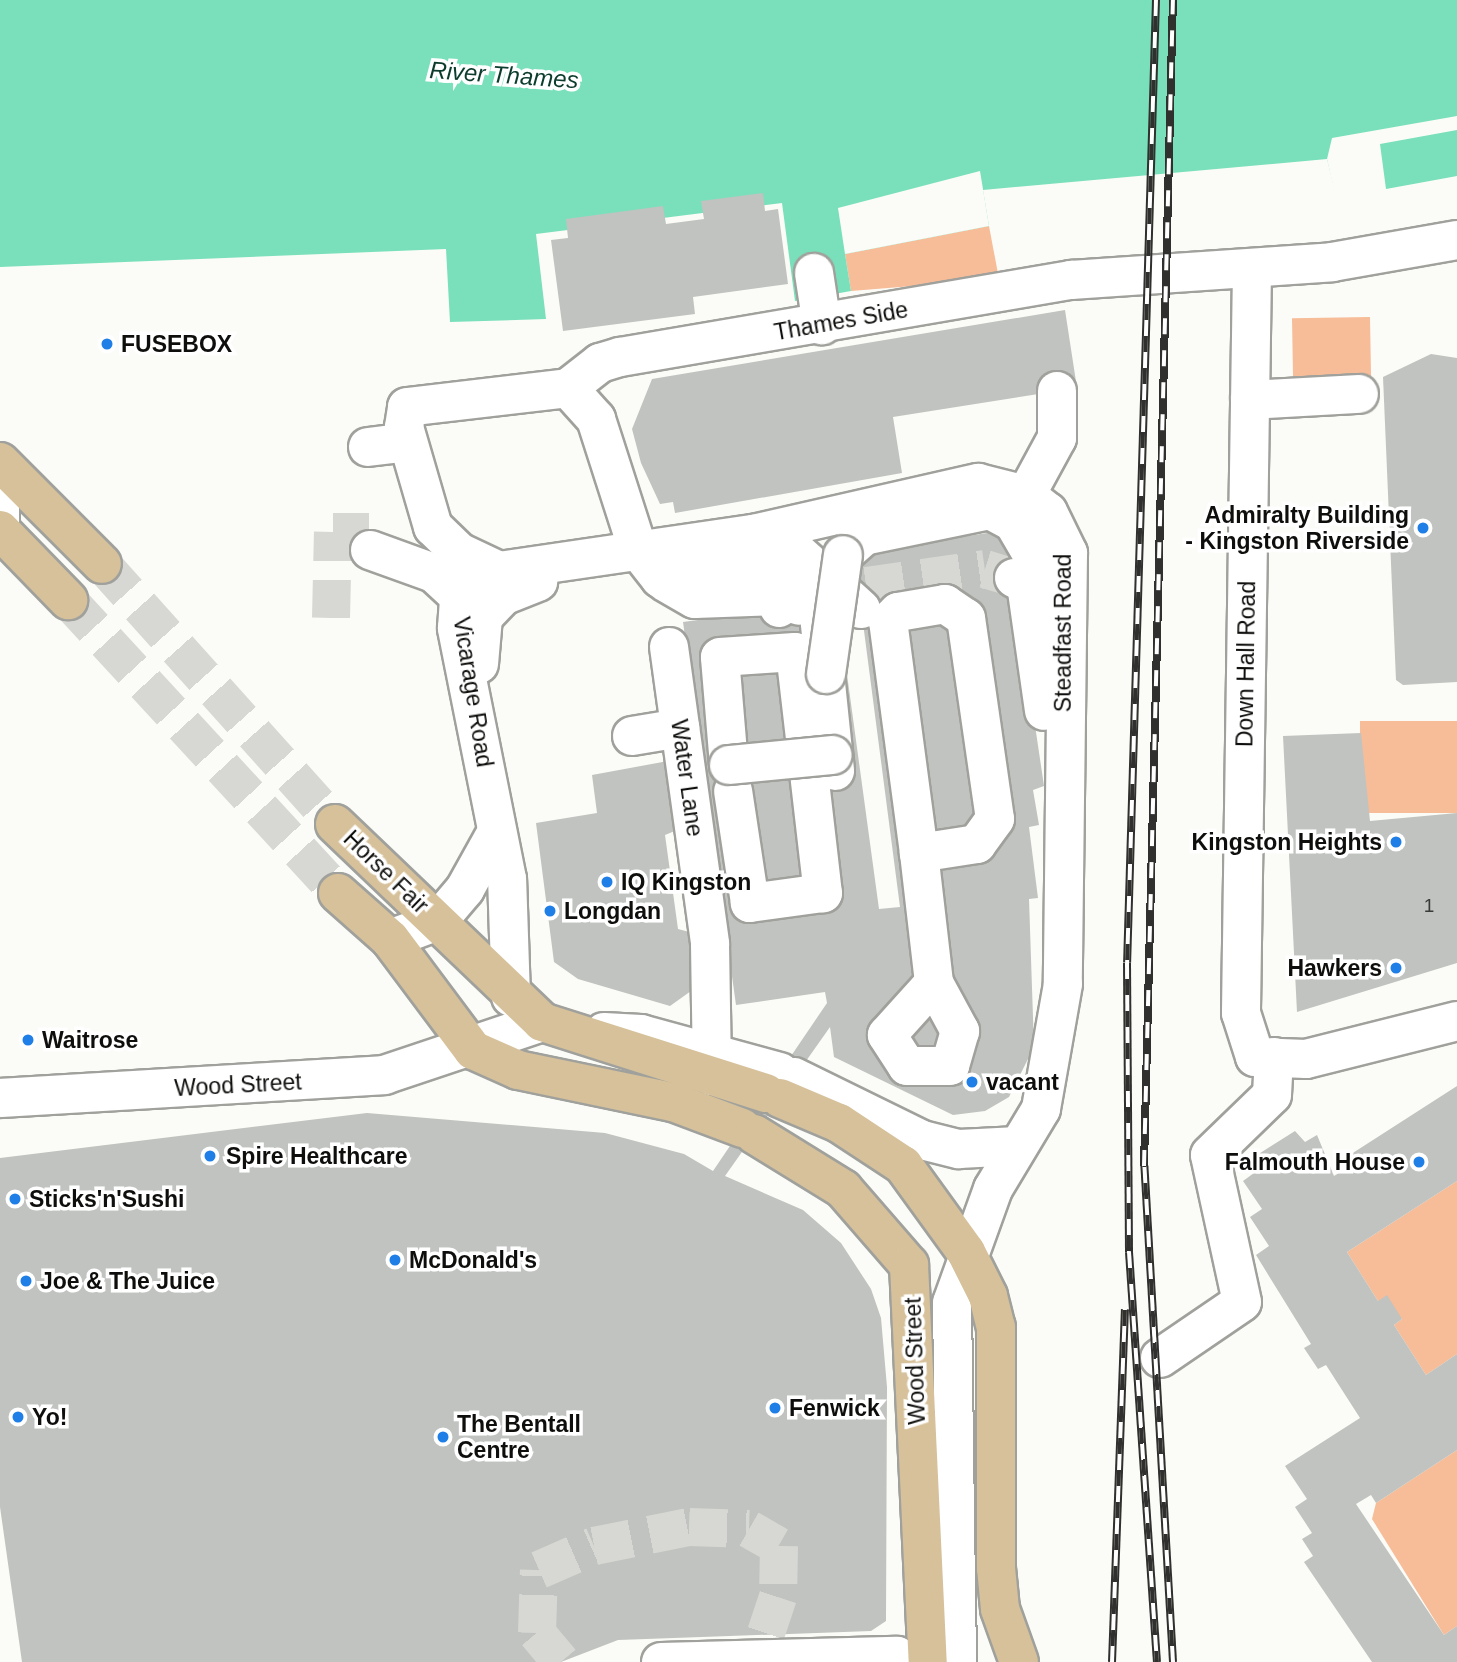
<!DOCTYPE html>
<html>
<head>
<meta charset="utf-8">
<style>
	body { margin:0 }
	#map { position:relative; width:1457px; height:1662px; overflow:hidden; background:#fbfcf7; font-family:Arial,sans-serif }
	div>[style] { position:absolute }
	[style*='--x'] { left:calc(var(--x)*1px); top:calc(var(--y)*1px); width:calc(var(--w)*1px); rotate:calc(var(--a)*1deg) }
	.green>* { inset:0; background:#f7bc98; transform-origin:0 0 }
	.water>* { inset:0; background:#79e0bb }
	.pier>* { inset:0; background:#fbfcf7 }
	.building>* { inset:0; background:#c0c3bf }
	.minor-tunnel>* { height:38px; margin-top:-19px; transform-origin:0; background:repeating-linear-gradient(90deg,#d7d8d4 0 38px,transparent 0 57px) }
	.major-tunnel>* { height:38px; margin-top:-19px; transform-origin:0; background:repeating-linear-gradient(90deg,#d7d8d4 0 38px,transparent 0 57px) }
	.roads { filter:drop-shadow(2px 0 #a0a19c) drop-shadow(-2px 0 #a0a19c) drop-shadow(0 2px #a0a19c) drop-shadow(0 -2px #a0a19c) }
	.minor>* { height:38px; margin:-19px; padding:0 19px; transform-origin:19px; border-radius:19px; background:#fff }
	.major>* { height:38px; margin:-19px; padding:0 19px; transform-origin:19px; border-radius:19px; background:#d6c19b }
	.rail>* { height:8px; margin-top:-4px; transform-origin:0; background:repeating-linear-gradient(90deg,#fff 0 16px,#30312e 0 32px); box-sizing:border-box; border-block:2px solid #30312e }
	.bridges { filter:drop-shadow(2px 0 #a0a19c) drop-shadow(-2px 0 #a0a19c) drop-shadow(0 2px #a0a19c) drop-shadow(0 -2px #a0a19c) }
	.minor-bridge>* { height:38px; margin:-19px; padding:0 19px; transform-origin:19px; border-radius:19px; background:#fff }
	.dots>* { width:19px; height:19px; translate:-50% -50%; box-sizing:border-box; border:4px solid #fff; border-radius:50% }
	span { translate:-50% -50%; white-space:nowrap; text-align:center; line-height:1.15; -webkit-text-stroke:7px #fff; paint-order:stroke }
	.number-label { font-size:19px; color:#3a3b39 }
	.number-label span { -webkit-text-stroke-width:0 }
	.street-label { font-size:23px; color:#0e0e0c }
	.poi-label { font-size:23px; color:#0e0e0c; font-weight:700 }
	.left { translate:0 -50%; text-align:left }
	.right { translate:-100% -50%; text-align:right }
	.water-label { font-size:24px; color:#0c3c2d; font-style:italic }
</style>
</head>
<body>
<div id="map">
	<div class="green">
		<div style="clip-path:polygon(989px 226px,999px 279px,851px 291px,845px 254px)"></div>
		<div style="left:1370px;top:317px;width:68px;height:78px;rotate:89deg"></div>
		<div style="left:1457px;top:721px;width:92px;height:97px;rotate:90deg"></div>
		<div style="clip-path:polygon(1457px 1181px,1457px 1354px,1426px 1375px,1394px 1325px,1402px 1319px,1378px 1301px,1347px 1252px)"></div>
		<div style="clip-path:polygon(1457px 1450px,1457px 1626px,1444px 1635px,1372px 1519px,1376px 1503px)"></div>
	</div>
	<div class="water">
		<div style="clip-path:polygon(0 0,1457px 0,1457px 193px,1338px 203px,1327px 159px,983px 190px,989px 226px,845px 254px,851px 291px,795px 301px,782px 203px,536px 234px,546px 319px,450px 322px,446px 249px,0 267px)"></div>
	</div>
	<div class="pier">
		<div style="clip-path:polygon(1457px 116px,1457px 130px,1380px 144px,1386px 189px,1457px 176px,1457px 196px,1356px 215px,1338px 207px,1327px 159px,1332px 138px)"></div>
		<div style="clip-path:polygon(980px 171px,989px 226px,845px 254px,838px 208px)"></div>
	</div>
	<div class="building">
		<div style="clip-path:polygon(763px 193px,765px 211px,778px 209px,788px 284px,693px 297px,695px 314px,563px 331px,551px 240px,568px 238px,566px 219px,663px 206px,666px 224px,704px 219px,701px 201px)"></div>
		<div style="clip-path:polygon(1065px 310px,1077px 388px,893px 417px,902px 473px,675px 513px,673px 502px,660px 504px,641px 463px,632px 429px,652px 379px)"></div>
		<div style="clip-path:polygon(1431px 354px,1457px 358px,1457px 682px,1403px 685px,1396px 680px,1383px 377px)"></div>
		<div style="clip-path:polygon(1006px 530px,1044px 786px,1033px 790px,1039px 825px,1029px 827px,1038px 898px,1029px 899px,1034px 1047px,1009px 1097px,985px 1111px,953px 1115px,834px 1057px,830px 1027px,725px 1176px,803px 1210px,841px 1243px,871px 1289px,881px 1318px,887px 1387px,886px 1621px,871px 1631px,618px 1640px,561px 1662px,22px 1662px,0 1507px,0 1158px,367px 1113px,605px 1133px,684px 1154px,713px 1171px,827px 1003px,825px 992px,736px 1005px,683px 622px,837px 601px,879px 909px,900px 907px,854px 554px)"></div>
		<div style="clip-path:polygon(1361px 733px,1370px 821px,1457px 813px,1457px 963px,1297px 1012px,1283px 736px)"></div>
		<div style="clip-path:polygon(668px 761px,682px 828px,665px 835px,678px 929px,697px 934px,697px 967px,691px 991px,670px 1006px,578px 979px,554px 962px,536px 823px,597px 813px,592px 775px)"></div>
		<div style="clip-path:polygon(1457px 1086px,1457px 1181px,1347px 1252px,1378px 1301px,1387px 1295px,1402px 1319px,1394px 1325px,1426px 1375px,1457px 1354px,1457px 1450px,1376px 1503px,1371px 1495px,1356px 1504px,1444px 1635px,1457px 1626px,1457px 1662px,1372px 1662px,1304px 1562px,1313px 1556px,1302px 1539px,1312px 1533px,1295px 1507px,1307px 1499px,1285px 1466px,1360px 1418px,1326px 1365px,1318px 1369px,1304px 1348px,1311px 1344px,1256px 1255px,1269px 1246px,1250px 1217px,1262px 1209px,1243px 1181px,1254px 1173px,1246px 1162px,1295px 1131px,1305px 1142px,1317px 1135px,1334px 1176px,1350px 1166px,1345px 1158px)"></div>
	</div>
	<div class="minor-tunnel">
		<div style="--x:331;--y:618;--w:86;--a:-88.7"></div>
		<div style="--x:333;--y:532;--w:36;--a:0"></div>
		<div style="--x:871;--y:621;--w:35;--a:-98"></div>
		<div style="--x:866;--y:586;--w:120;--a:-8.1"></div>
		<div style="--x:985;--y:569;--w:30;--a:17"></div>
		<div style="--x:561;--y:1662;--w:38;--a:-130"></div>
		<div style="--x:537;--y:1633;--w:63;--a:-88.2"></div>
		<div style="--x:539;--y:1570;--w:60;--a:-23.6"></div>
		<div style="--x:594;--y:1546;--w:97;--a:-11.3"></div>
		<div style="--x:689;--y:1527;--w:60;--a:1.9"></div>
		<div style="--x:749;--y:1529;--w:34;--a:30"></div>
		<div style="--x:779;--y:1546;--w:51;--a:91.1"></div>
		<div style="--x:778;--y:1597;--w:63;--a:108.4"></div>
	</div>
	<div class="major-tunnel">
		<div style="--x:102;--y:564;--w:349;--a:48.1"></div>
		<div style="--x:68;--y:600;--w:398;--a:47.3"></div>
	</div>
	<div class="roads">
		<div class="minor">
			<div style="--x:1252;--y:269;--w:744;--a:90.85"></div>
			<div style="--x:1241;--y:1013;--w:46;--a:72.3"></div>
			<div style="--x:1255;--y:1057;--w:51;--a:2.2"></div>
			<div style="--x:1306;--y:1059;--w:156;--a:-14.1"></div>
			<div style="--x:814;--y:273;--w:53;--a:81.3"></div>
			<div style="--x:568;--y:388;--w:42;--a:47.9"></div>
			<div style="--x:596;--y:419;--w:138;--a:72.2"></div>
			<div style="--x:638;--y:550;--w:36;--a:52"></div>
			<div style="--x:660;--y:578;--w:104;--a:-7.2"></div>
			<div style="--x:763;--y:565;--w:26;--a:25"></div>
			<div style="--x:787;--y:576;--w:32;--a:68"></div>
			<div style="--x:1250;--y:400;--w:109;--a:-3.2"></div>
			<div style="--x:368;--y:447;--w:40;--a:-7.1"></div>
			<div style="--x:0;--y:476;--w:46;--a:90"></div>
			<div style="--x:1026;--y:495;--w:65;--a:-61.5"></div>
			<div style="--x:1057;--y:438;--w:47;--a:-90"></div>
			<div style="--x:768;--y:537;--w:17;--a:13"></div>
			<div style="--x:785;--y:541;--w:39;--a:42"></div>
			<div style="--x:814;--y:567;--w:205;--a:84.1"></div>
			<div style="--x:370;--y:550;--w:68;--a:19.8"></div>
			<div style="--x:434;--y:573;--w:34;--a:43"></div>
			<div style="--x:843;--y:555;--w:28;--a:-42"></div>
			<div style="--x:864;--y:536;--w:129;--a:-11.7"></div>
			<div style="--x:990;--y:510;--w:26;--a:28"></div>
			<div style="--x:1013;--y:522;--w:61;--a:59.7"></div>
			<div style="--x:1044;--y:575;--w:43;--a:80.5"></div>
			<div style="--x:816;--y:568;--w:61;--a:42.3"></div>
			<div style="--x:499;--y:571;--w:44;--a:-154.6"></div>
			<div style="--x:459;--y:552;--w:36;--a:-136"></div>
			<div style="--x:433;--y:527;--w:104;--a:-106.2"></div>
			<div style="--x:404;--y:427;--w:20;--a:-81"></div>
			<div style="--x:407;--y:407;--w:162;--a:-6.7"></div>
			<div style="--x:568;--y:388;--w:41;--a:-38"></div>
			<div style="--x:600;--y:363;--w:21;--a:-17"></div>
			<div style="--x:620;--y:357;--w:458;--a:-9.7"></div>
			<div style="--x:1071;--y:280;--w:262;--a:-3.9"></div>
			<div style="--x:1332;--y:262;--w:127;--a:-10"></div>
			<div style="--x:1014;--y:578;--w:13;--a:27"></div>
			<div style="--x:1026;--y:584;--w:128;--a:81.9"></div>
			<div style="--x:665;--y:582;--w:34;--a:30"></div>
			<div style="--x:695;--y:599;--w:83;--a:-2.1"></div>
			<div style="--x:778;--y:596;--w:12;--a:85"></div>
			<div style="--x:945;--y:604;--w:25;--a:34"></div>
			<div style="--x:966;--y:618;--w:203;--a:81.8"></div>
			<div style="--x:995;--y:819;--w:31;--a:126"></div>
			<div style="--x:977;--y:844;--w:59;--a:171.2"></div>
			<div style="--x:919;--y:853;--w:233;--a:-97.6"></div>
			<div style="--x:888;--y:622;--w:14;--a:-45"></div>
			<div style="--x:898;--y:612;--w:48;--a:-9.7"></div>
			<div style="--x:669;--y:647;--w:300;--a:82.1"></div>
			<div style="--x:710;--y:944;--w:132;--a:89.1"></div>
			<div style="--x:479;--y:664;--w:47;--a:-85.1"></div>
			<div style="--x:483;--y:617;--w:29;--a:-46"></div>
			<div style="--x:503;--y:596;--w:38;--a:-22"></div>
			<div style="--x:632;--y:736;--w:49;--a:-9.5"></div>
			<div style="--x:729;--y:765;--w:108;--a:-94.8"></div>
			<div style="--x:720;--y:657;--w:75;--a:-3.8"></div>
			<div style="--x:795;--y:652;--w:243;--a:83.4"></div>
			<div style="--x:823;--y:893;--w:74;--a:172.2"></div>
			<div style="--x:750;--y:903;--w:113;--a:-98.6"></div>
			<div style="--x:919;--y:853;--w:131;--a:83.4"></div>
			<div style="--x:934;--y:983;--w:55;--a:61.6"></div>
			<div style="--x:960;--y:1031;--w:36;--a:106"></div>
			<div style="--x:950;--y:1066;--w:43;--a:180"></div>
			<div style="--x:907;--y:1066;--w:37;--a:-123"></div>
			<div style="--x:887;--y:1035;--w:70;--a:-47.9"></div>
			<div style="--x:390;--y:939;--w:51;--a:-20.6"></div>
			<div style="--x:438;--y:921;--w:42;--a:-49.8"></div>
			<div style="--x:465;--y:889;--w:62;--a:-60.9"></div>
			<div style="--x:511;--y:997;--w:118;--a:-91.9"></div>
			<div style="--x:507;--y:879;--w:256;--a:-101.3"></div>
			<div style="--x:457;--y:628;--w:32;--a:-86"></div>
			<div style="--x:459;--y:596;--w:47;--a:-32"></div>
			<div style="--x:499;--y:571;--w:257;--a:-8.3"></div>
			<div style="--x:753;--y:534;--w:231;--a:-12.8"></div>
			<div style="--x:978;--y:483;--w:49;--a:14"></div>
			<div style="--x:1026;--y:495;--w:28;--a:38"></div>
			<div style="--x:1048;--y:512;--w:46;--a:64"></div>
			<div style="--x:1068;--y:553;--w:431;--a:90.7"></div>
			<div style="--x:1063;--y:984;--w:127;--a:100"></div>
			<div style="--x:1041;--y:1109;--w:93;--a:121"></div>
			<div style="--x:993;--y:1189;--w:121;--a:109.8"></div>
			<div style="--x:952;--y:1303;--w:359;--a:89.2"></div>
			<div style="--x:604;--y:1032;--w:37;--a:3"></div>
			<div style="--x:641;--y:1034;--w:144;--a:15.3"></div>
			<div style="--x:794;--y:1077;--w:143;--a:26.2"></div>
			<div style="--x:922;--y:1140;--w:38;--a:14"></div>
			<div style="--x:959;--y:1149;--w:59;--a:-2.9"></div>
			<div style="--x:0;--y:1098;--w:385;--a:-3.4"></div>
			<div style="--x:384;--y:1075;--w:167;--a:-18.5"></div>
			<div style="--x:1160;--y:1358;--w:99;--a:-34.3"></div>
			<div style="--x:1242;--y:1302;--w:150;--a:-102.3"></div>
			<div style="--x:1210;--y:1155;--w:86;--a:-44.1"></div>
			<div style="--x:1272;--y:1095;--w:38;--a:-87"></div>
			<div style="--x:661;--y:1662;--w:236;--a:-1.5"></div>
			<div style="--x:897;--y:1656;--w:10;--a:37"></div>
		</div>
		<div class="major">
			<div style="--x:0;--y:462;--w:144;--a:45"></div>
			<div style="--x:0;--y:530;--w:98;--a:45.8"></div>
			<div style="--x:335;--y:824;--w:286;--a:43.7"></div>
			<div style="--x:542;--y:1022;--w:235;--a:17.6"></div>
			<div style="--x:338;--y:893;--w:69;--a:41.5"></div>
			<div style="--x:390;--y:939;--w:139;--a:53.2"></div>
			<div style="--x:473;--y:1050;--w:49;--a:24"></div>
			<div style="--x:518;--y:1070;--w:158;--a:11.7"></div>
			<div style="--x:673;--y:1102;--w:74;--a:20.6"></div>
			<div style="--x:780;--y:1098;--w:64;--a:23"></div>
			<div style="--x:839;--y:1123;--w:77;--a:33.3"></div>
			<div style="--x:903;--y:1165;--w:107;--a:54.1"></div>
			<div style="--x:966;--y:1252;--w:49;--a:63.4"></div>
			<div style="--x:988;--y:1296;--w:32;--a:76"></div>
			<div style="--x:996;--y:1327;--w:241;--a:90"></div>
			<div style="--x:996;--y:1568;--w:41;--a:84.4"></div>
			<div style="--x:1000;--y:1609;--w:56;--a:70.3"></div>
			<div style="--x:754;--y:1134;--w:105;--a:31.7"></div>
			<div style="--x:843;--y:1189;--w:101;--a:49"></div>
			<div style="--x:909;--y:1265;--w:397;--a:87.3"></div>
		</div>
	</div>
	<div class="rail">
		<div style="--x:1156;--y:0;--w:963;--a:91.72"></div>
		<div style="--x:1127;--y:963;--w:289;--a:89.6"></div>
		<div style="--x:1129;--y:1252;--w:411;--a:86.1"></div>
		<div style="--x:1112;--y:1662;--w:353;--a:-87.9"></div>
		<div style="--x:1173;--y:1662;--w:497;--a:-93.3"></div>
		<div style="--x:1144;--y:1166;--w:1166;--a:-88.58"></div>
	</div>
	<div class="bridges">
		<div class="minor-bridge">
			<div style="--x:826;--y:674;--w:120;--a:-81.9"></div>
			<div style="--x:729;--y:765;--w:104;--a:-5.5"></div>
		</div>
	</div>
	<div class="dots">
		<div style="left:107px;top:344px;background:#207ee7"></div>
		<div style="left:1423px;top:528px;background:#207ee7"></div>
		<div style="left:1396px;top:842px;background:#207ee7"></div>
		<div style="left:607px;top:882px;background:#207ee7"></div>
		<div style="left:550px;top:911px;background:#207ee7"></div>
		<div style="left:1396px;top:968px;background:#207ee7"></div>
		<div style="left:28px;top:1040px;background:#207ee7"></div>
		<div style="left:972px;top:1082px;background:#207ee7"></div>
		<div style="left:210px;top:1156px;background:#207ee7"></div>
		<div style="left:1419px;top:1162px;background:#207ee7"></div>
		<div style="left:15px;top:1199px;background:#207ee7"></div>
		<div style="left:395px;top:1260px;background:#207ee7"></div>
		<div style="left:26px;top:1281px;background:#207ee7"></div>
		<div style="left:775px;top:1408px;background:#207ee7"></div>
		<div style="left:18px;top:1417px;background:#207ee7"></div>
		<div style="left:443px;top:1437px;background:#207ee7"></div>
	</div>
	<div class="number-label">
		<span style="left:1429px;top:906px">1</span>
	</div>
	<div class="street-label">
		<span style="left:841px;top:321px;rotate:-10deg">Thames Side</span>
		<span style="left:1063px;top:633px;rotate:-90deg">Steadfast Road</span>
		<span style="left:1246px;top:664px;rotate:-89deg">Down Hall Road</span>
		<span style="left:473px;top:692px;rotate:81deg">Vicarage Road</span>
		<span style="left:687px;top:778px;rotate:82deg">Water Lane</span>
		<span style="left:386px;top:872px;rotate:44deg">Horse Fair</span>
		<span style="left:238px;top:1085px;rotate:-3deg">Wood Street</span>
		<span style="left:915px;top:1361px;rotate:-92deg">Wood Street</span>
	</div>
	<div class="poi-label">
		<span class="left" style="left:121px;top:344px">FUSEBOX</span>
		<span class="right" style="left:1409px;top:528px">Admiralty Building<br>- Kingston Riverside</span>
		<span class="right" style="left:1382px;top:842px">Kingston Heights</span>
		<span class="left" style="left:621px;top:882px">IQ Kingston</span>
		<span class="left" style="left:564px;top:911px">Longdan</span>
		<span class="right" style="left:1382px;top:968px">Hawkers</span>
		<span class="left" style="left:42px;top:1040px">Waitrose</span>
		<span class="left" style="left:986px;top:1082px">vacant</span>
		<span class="left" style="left:226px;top:1156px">Spire Healthcare</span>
		<span class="right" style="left:1405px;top:1162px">Falmouth House</span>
		<span class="left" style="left:29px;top:1199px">Sticks'n'Sushi</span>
		<span class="left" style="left:409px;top:1260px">McDonald's</span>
		<span class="left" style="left:40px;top:1281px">Joe &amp; The Juice</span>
		<span class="left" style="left:789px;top:1408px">Fenwick</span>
		<span class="left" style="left:32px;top:1417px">Yo!</span>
		<span class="left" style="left:457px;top:1437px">The Bentall<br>Centre</span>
	</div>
	<div class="water-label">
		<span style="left:504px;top:75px;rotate:4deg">River Thames</span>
	</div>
</div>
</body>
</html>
